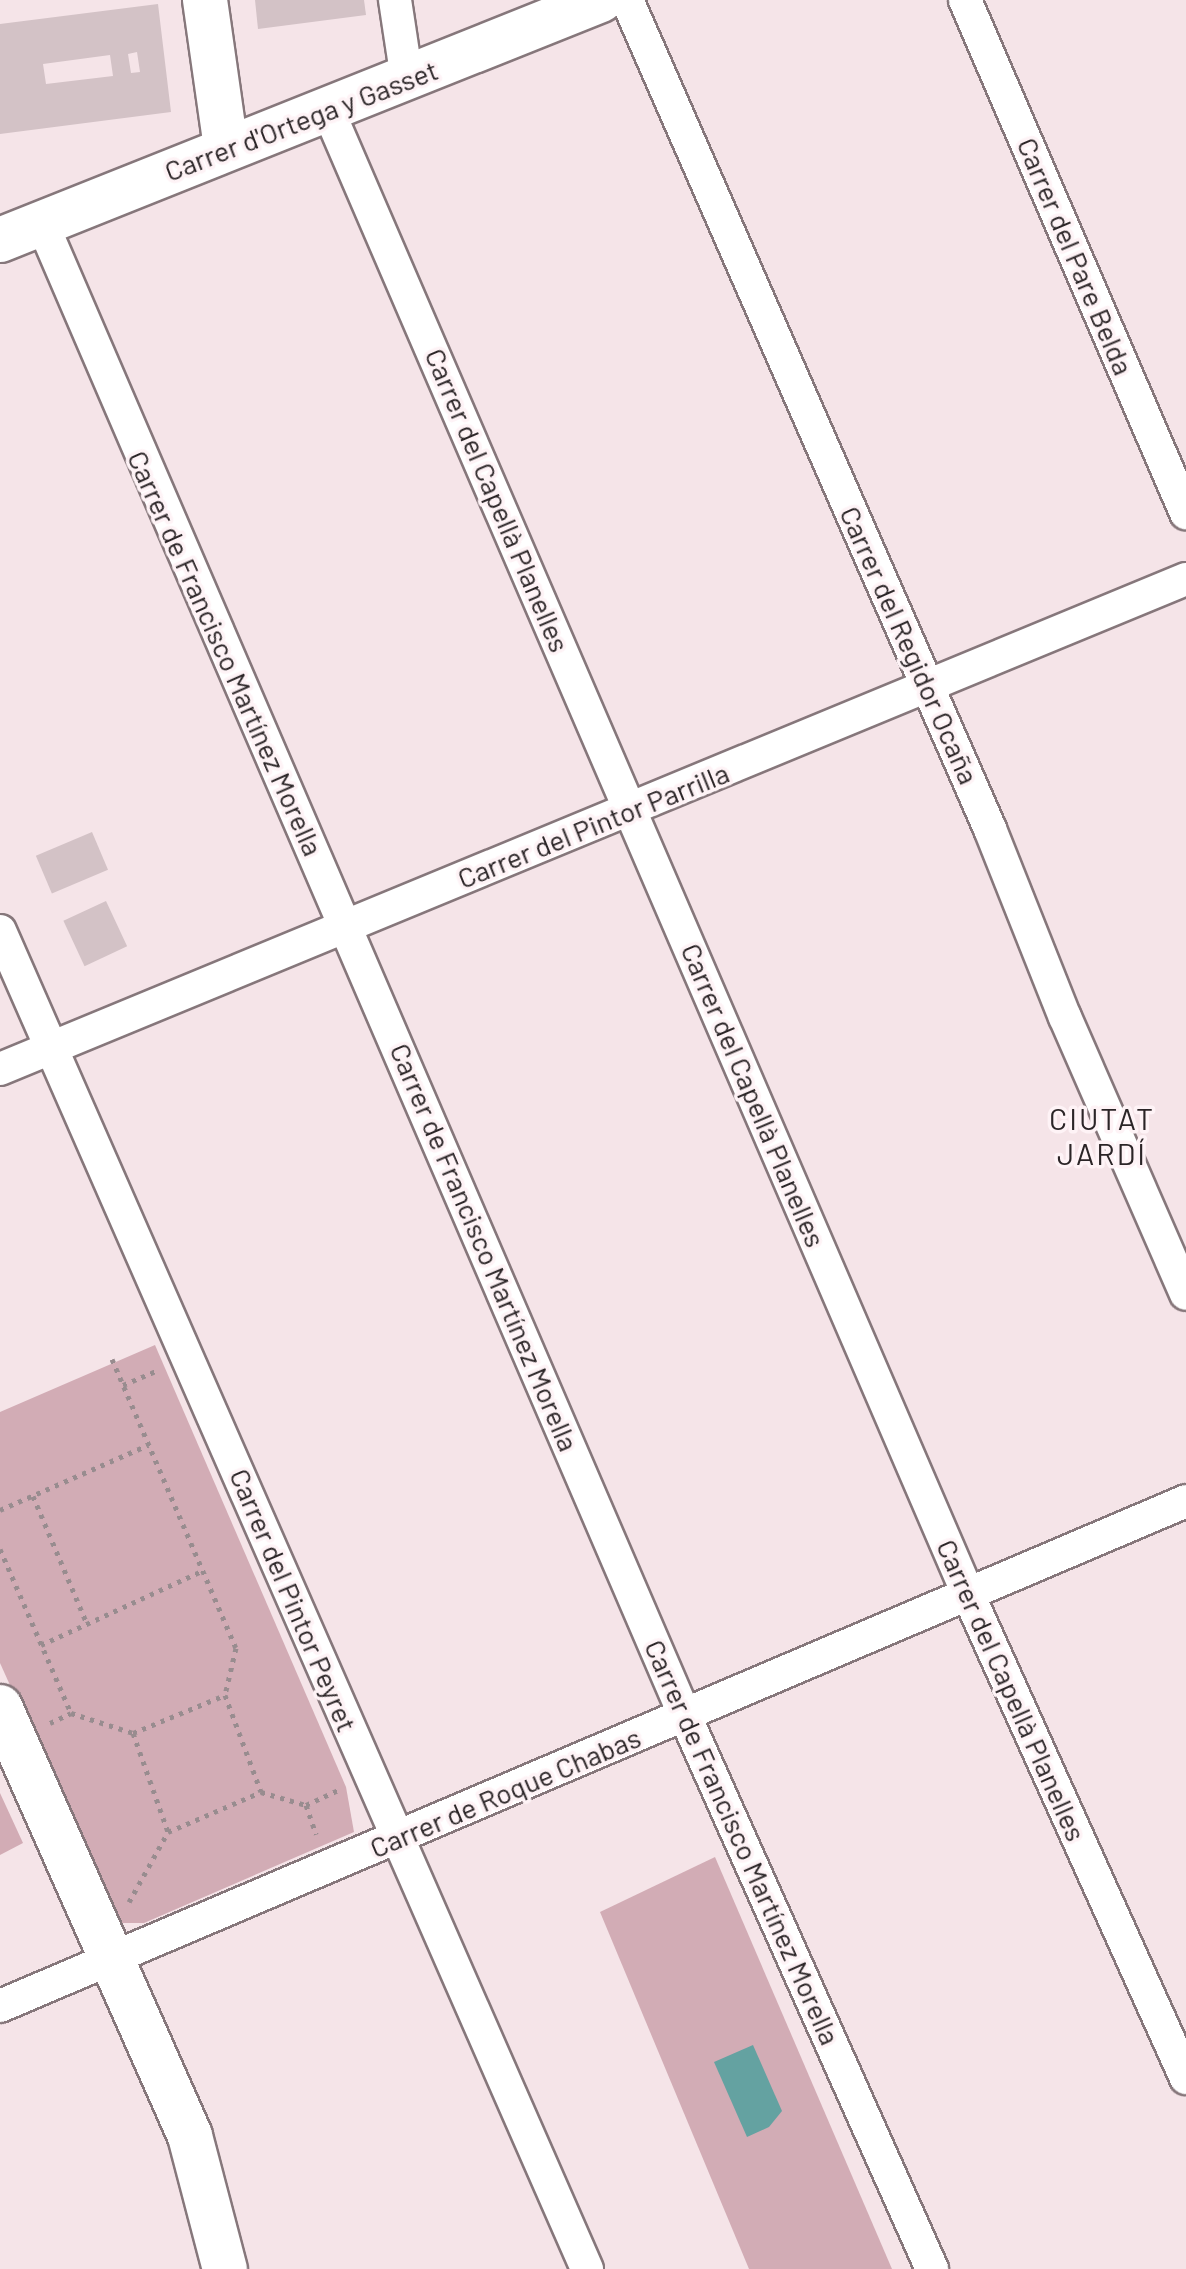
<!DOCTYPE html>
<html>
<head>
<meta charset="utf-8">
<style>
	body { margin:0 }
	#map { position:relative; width:1186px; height:2269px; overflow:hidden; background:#f5e4e8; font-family:Barlow,sans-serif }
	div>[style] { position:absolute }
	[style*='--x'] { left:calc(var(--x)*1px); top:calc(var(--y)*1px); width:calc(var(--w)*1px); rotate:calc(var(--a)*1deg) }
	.green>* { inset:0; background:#d2acb5 }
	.water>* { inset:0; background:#64a2a1 }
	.building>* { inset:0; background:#d3c2c6; transform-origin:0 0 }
	.path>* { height:5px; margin-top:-2.5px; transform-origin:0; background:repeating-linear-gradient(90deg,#988c8f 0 4px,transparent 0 10px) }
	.roads { filter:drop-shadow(2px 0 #86777b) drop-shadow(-2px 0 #86777b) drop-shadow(0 2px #86777b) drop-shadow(0 -2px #86777b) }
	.street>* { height:32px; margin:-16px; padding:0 16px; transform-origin:16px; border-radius:16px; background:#fff }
	.secondary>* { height:44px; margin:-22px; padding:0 22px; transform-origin:22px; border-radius:22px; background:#fff }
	span { translate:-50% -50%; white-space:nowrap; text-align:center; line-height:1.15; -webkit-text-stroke:7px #fef3f6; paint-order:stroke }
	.street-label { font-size:28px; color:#2b2527 }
	.neighbourhood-label { font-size:30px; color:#2b2527; letter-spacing:2px }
</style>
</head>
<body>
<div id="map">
	<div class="green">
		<div style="clip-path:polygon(155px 1345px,346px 1787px,354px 1832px,144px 1923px,117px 1923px,0 1663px,0 1412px)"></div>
		<div style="clip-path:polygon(0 1793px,23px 1843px,0 1855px)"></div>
		<div style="clip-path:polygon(715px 1857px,892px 2269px,749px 2269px,600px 1912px)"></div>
	</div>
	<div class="water">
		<div style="clip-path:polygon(753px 2045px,782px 2111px,769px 2127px,747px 2137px,714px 2062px)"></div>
	</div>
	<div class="building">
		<div style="clip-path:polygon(255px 0,364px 0,366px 15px,258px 29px)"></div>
		<div style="clip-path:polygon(evenodd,158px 4px,171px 112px,0 134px,0 24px,158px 4px,137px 52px,140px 72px,131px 73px,128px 54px,137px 52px,158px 4px,110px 55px,113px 76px,46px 84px,43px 64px,110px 55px)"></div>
		<div style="left:92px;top:832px;width:41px;height:61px;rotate:67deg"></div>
		<div style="left:106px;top:901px;width:50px;height:47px;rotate:65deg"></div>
	</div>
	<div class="path">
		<div style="--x:112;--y:1359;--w:314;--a:66.8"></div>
		<div style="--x:236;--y:1648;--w:48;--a:103.2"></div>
		<div style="--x:225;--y:1695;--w:103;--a:69.6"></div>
		<div style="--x:123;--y:1385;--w:39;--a:-23"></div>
		<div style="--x:33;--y:1496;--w:139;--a:67.1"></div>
		<div style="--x:0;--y:1510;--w:162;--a:-23.7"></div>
		<div style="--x:0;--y:1549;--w:179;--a:66.6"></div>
		<div style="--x:41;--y:1645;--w:177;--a:-24.7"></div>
		<div style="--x:50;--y:1723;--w:23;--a:-25"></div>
		<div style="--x:71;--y:1713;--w:65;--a:17.9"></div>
		<div style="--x:133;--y:1733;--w:100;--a:-22.4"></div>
		<div style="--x:133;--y:1733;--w:105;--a:70.5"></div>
		<div style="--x:306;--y:1805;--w:31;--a:71"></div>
		<div style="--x:129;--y:1902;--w:80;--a:-60.9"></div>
		<div style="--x:168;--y:1832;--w:101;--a:-23.3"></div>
		<div style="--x:261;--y:1792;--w:47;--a:16.1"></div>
		<div style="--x:306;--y:1805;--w:38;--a:-25"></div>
	</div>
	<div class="roads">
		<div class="street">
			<div style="--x:395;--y:0;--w:80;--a:81.4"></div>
			<div style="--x:627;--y:0;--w:905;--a:66.35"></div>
			<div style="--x:990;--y:829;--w:202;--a:68.3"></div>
			<div style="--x:1065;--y:1017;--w:302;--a:66.4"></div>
			<div style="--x:965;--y:0;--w:559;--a:66.69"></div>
			<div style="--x:328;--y:110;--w:1616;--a:66.67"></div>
			<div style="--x:968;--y:1594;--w:531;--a:65.75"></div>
			<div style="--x:42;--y:223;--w:1626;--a:66.7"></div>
			<div style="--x:685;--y:1716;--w:606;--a:65.93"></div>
			<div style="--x:0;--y:931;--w:1461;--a:66.31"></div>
			<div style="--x:0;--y:1069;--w:1283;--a:-22.45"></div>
			<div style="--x:0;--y:2006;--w:1289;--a:-23.06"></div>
		</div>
		<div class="secondary">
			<div style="--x:205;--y:0;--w:149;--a:81.9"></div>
			<div style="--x:0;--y:240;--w:647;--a:-21.77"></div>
			<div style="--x:0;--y:1707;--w:469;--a:66.1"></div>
			<div style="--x:190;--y:2136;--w:138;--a:75.3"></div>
		</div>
	</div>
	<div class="street-label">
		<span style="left:301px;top:120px;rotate:-21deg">Carrer d'Ortega y Gasset</span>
		<span style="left:1076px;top:256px;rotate:67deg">Carrer del Pare Belda</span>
		<span style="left:498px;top:500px;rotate:67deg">Carrer del Capellà Planelles</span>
		<span style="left:910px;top:645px;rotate:66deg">Carrer del Regidor Ocaña</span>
		<span style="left:226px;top:653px;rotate:66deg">Carrer de Francisco Martínez Morella</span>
		<span style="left:593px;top:825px;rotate:-22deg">Carrer del Pintor Parrilla</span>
		<span style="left:754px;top:1095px;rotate:67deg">Carrer del Capellà Planelles</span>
		<span style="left:485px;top:1247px;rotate:67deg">Carrer de Francisco Martínez Morella</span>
		<span style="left:294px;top:1600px;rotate:67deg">Carrer del Pintor Peyret</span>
		<span style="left:1012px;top:1690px;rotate:66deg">Carrer del Capellà Planelles</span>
		<span style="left:505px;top:1792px;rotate:-23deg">Carrer de Roque Chabas</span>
		<span style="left:743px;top:1842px;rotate:66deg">Carrer de Francisco Martínez Morella</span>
	</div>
	<div class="neighbourhood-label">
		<span style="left:1102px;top:1135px">CIUTAT<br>JARDÍ</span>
	</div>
</div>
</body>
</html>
